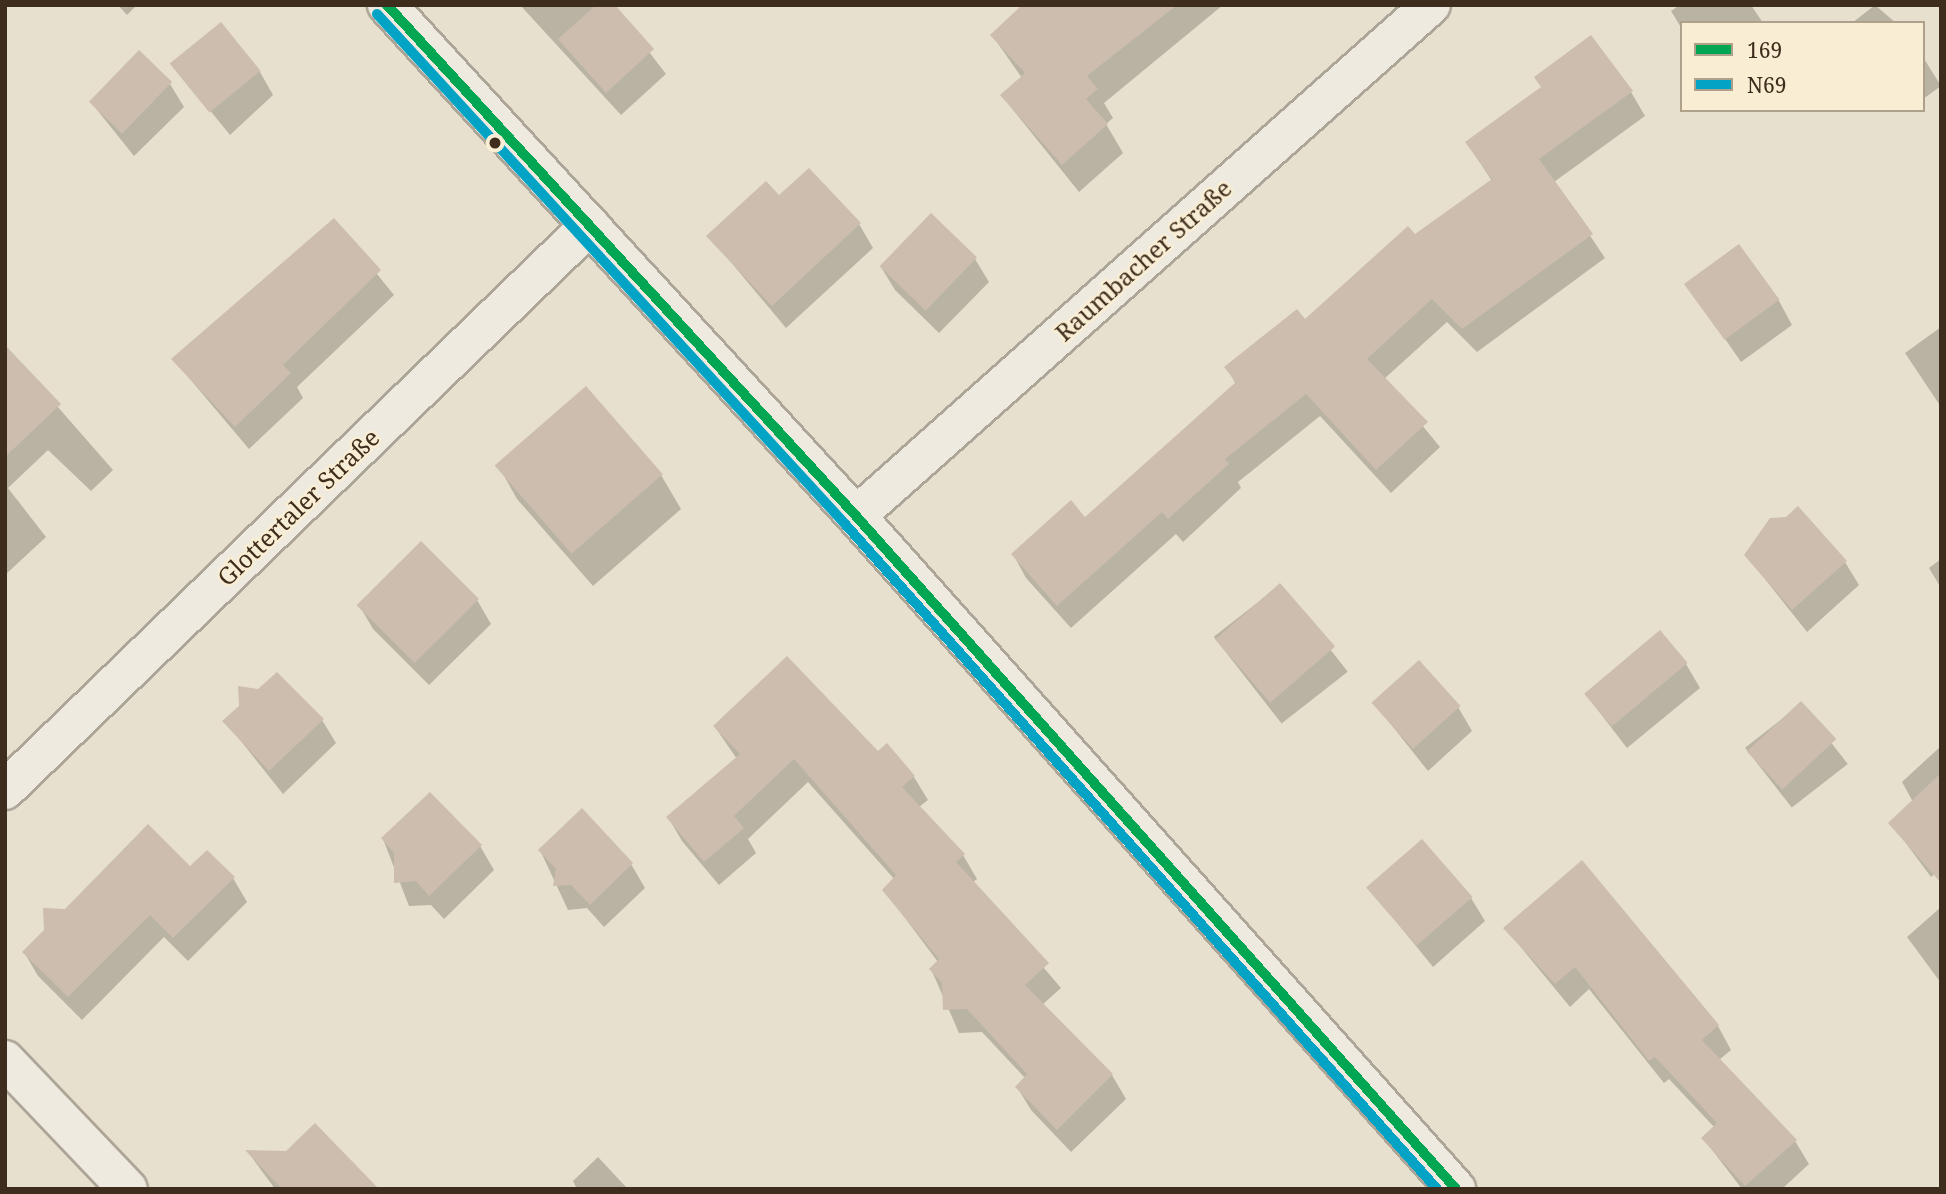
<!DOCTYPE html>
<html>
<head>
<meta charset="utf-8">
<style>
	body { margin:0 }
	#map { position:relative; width:1946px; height:1194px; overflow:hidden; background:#e8e0ce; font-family:"Noto Serif",serif }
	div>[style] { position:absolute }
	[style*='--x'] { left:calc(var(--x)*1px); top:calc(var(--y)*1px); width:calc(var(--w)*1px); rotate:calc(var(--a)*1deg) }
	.shadow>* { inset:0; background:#0003; transform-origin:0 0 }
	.building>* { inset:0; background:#ccbdae; transform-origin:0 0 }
	.roads { filter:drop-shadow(2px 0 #ada597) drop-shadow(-2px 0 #ada597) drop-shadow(0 2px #ada597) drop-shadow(0 -2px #ada597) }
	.street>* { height:38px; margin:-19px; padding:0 19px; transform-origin:19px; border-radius:19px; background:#efeae0 }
	.secondary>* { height:38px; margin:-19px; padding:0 19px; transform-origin:19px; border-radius:19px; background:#efeae0 }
	.bus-1>* { height:10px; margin:-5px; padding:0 5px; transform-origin:5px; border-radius:5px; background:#00a651 }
	.bus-2>* { height:10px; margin:-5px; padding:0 5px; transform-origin:5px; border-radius:5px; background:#03a3c5 }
	.dots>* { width:19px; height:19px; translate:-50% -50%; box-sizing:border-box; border:4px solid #f9eed3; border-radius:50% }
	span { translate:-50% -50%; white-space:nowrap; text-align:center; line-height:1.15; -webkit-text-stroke:5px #f9eed3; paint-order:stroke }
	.street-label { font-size:24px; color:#3e2c1d }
	.frame { position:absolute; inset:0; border:7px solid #3e2c1d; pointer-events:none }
	.legend { position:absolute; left:1680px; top:21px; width:245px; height:91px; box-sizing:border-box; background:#f9eed3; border:2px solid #aea08a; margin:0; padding:9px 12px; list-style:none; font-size:21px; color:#3e2c1d }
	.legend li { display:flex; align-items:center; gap:14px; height:35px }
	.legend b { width:35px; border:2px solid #aea08a }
</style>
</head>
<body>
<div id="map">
	<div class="shadow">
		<div style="clip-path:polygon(118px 5px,137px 5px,127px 15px)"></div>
		<div style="clip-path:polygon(520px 5px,613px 5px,666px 74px,621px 115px)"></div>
		<div style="clip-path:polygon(1024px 5px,1223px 5px,1104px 103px,1113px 118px,1106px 124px,1123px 153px,1079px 192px,1002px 96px,1022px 78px,992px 35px)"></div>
		<div style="clip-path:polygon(1680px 5px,1751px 5px,1763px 23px,1682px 23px,1682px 29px,1671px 11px)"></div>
		<div style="clip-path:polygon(1875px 5px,1896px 23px,1852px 23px)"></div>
		<div style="clip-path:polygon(1923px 57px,1941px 86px,1923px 99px)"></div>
		<div style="clip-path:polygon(174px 66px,260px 72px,273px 95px,230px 135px)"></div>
		<div style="clip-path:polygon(170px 84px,184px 107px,134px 156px,90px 101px)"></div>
		<div style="clip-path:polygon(1631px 92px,1645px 116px,1554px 182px,1605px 258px,1477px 352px,1447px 322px,1384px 379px,1440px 447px,1391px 493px,1320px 416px,1238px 482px,1241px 488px,1183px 542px,1176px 534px,1071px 628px,1026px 578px,1013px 554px,1085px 519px,1236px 384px,1226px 367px,1305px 322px,1492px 181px,1467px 143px)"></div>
		<div style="clip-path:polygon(779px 198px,859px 224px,873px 248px,786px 328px,709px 236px)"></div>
		<div style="clip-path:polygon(334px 221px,394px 295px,297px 387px,303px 398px,249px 449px,173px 359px)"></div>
		<div style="clip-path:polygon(975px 259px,989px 282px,939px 333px,895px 290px,881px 267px)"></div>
		<div style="clip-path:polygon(1687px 284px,1779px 301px,1792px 325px,1741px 362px)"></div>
		<div style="clip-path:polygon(1941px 327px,1941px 407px,1905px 353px)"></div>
		<div style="clip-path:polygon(22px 366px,113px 470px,91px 491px,48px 450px,8px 488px,46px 537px,5px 575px,5px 383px)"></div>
		<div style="clip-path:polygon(498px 465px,661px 475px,681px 509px,593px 586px,517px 499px)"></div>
		<div style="clip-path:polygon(1746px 555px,1845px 562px,1859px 585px,1807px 632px)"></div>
		<div style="clip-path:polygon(1941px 559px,1941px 588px,1929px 568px)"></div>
		<div style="left:1280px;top:585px;width:110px;height:84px;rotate:52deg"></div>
		<div style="clip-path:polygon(477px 600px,491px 624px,429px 685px,373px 629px,359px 605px)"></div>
		<div style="clip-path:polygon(1686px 664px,1700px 688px,1627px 748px,1587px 696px)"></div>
		<div style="clip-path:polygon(1374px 703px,1458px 707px,1472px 731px,1428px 771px)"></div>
		<div style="left:1801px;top:704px;width:76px;height:71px;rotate:52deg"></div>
		<div style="clip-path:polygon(322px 720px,336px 743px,283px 794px,225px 721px)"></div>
		<div style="clip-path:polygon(715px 727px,878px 753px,914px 777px,928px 800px,919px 807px,963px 855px,977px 879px,972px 883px,1061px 988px,1042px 1005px,1112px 1075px,1126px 1099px,1071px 1152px,1031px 1110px,1017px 1087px,1025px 1078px,982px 1032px,959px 1033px,931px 969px,938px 962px,884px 890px,895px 880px,808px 782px,748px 839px,756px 853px,719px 885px,682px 841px,668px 817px,737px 759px)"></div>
		<div style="clip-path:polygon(1941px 746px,1941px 868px,1931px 877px,1891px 823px,1913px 802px,1902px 782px)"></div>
		<div style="clip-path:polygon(383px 839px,480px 846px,494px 870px,444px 919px,431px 905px,409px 906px)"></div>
		<div style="clip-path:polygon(540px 850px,631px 864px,645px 888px,604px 927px,587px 908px,568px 910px)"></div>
		<div style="clip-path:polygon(233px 878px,247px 902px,188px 961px,164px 937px,82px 1020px,38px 976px,24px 952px,65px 911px)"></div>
		<div style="clip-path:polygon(1369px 888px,1471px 898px,1485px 921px,1433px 967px)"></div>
		<div style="clip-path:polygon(1941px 907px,1941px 983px,1907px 937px)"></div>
		<div style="clip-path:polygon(1506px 929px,1718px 1026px,1731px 1050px,1719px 1060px,1795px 1141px,1809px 1164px,1782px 1189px,1742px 1189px,1703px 1138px,1715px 1128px,1669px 1079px,1664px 1083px,1589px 989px,1570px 1007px)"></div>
		<div style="clip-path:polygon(248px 1152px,287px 1152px,371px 1189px,275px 1189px)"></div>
		<div style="clip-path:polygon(598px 1157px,626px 1187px,628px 1189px,577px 1189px,573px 1181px)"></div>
	</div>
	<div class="building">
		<div style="clip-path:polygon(596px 5px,615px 5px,654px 49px,606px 93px,558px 39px)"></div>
		<div style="clip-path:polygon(1022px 5px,1177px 5px,1087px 76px,1098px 89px,1086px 99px,1108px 124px,1062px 165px,1000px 95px,1025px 73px,990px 35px)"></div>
		<div style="left:221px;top:22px;width:63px;height:66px;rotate:51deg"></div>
		<div style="clip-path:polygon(1591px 35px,1633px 91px,1539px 159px,1593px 234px,1462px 329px,1432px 299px,1367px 359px,1428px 422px,1376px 470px,1306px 394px,1225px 459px,1229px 464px,1168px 519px,1162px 512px,1057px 606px,1011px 554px,1071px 500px,1085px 517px,1236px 382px,1224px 367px,1297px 309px,1305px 319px,1408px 226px,1415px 234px,1492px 179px,1465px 142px,1541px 87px,1534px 77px)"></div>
		<div style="left:139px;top:50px;width:46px;height:72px;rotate:44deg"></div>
		<div style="clip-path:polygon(809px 168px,861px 223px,772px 306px,706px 236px,766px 181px,779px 195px)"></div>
		<div style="left:931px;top:213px;width:64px;height:74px;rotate:44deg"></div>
		<div style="clip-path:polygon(334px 218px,381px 270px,283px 365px,291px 373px,235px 427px,171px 359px)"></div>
		<div style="left:1739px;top:244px;width:69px;height:68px;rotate:54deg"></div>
		<div style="clip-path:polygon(5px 345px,61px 404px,5px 457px)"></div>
		<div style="left:586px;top:386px;width:117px;height:121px;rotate:49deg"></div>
		<div style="clip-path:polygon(1798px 506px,1847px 561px,1792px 610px,1744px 555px,1770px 518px,1786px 517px)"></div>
		<div style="left:421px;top:541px;width:82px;height:91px;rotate:45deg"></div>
		<div style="left:1280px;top:583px;width:84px;height:86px;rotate:49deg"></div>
		<div style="left:1660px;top:630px;width:43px;height:99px;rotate:50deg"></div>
		<div style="clip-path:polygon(787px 656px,878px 751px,887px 743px,915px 776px,902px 787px,965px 854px,956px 862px,1049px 963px,1025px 985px,1113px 1074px,1057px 1130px,1015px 1087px,1027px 1074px,967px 1009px,943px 1010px,942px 983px,929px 969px,939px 959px,882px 890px,896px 875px,794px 759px,734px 816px,744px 828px,704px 862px,666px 817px,740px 754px,713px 726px)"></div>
		<div style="left:1419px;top:660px;width:62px;height:64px;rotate:48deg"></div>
		<div style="clip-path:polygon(277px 672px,324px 719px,269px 771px,222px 721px,239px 706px,238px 686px,258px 689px)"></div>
		<div style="left:1801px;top:701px;width:52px;height:74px;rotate:47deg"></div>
		<div style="clip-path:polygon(1941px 773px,1941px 883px,1888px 823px)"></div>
		<div style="clip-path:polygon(430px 792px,482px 845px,429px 896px,416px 881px,394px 883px,394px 853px,381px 838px)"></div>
		<div style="clip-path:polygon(582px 808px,633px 863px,590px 905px,571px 885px,553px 886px,556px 869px,538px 850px)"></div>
		<div style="clip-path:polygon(148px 824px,190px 866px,207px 850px,235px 877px,173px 938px,150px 915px,68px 997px,22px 952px,44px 930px,43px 908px,65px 909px)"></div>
		<div style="left:1422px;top:839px;width:77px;height:74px;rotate:49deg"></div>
		<div style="clip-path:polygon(1582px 860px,1719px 1025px,1702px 1040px,1797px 1140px,1745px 1186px,1701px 1138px,1717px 1123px,1655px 1057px,1649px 1061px,1575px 967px,1555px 984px,1503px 928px)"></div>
		<div style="clip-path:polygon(315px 1123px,379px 1189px,282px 1189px,245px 1150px,286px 1151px)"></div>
	</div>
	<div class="roads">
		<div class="street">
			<div style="--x:856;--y:516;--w:769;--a:-41.63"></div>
			<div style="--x:5;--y:790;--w:813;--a:-44"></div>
			<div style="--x:5;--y:1060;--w:178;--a:46.4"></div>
		</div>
		<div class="secondary">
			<div style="--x:387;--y:5;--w:694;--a:47.45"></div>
			<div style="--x:856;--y:516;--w:902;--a:48.28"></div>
		</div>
	</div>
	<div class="bus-1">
		<div style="--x:387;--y:5;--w:694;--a:47.45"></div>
		<div style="--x:856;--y:516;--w:902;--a:48.28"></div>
	</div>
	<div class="bus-2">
		<div style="--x:377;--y:14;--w:694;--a:47.45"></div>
		<div style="--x:846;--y:525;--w:889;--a:48.33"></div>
	</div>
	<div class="dots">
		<div style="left:495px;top:143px;background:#3e2c1d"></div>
	</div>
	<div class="street-label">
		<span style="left:1143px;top:260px;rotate:-42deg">Raumbacher Straße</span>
		<span style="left:298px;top:507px;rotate:-44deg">Glottertaler Straße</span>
	</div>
	<div class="frame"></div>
	<ul class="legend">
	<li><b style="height:9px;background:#00a651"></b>169</li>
	<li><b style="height:9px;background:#03a3c5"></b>N69</li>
	</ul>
</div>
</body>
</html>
